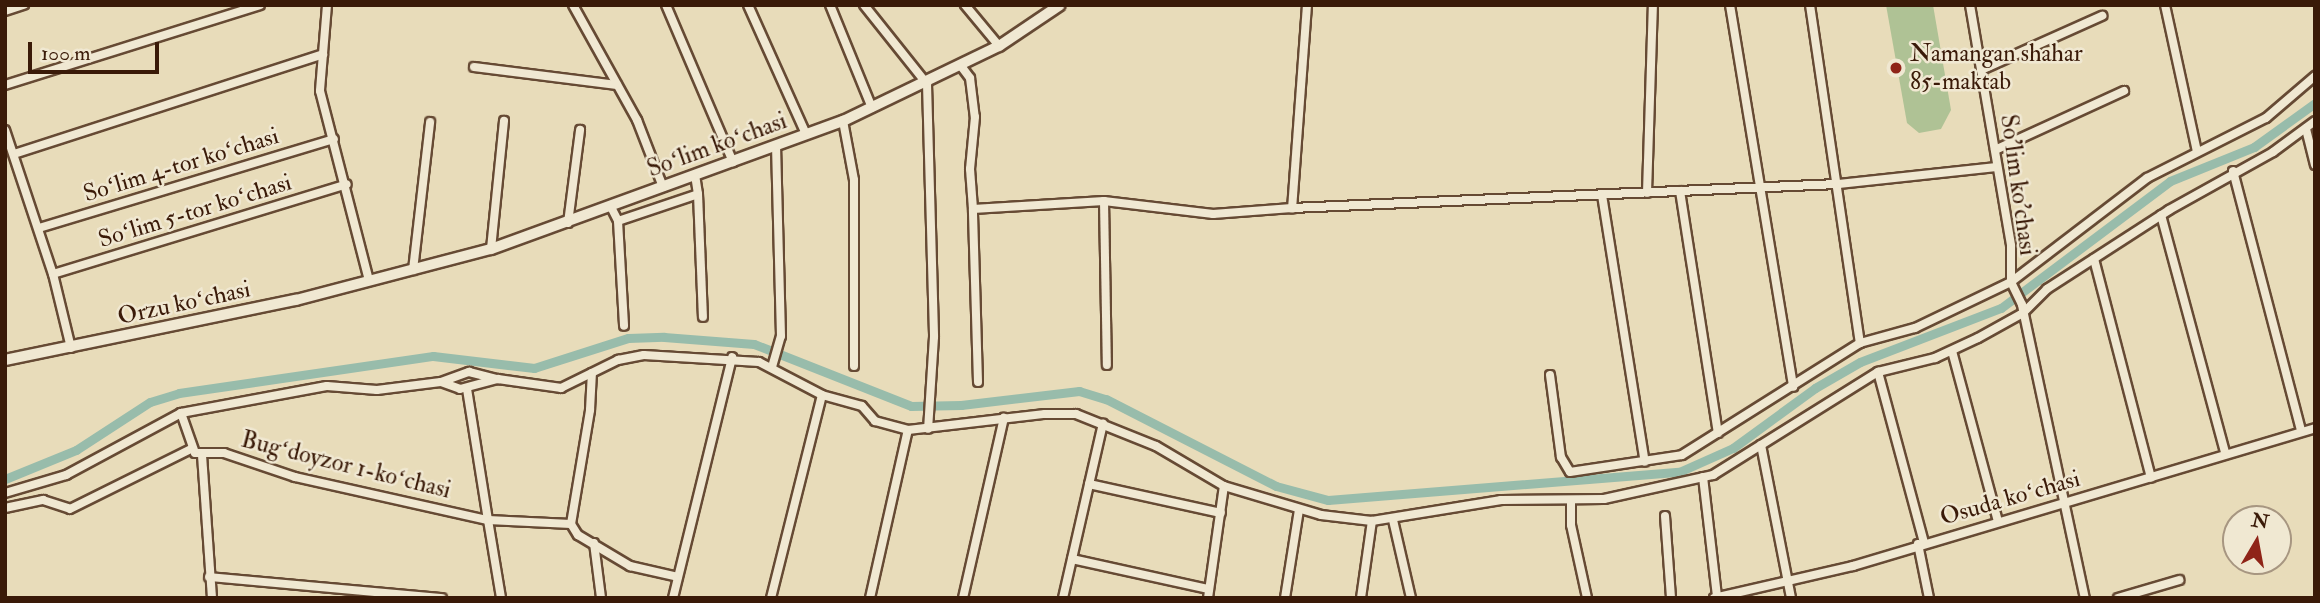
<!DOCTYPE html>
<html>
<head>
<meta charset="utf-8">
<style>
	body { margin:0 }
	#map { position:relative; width:2320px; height:603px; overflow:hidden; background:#e8dcba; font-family:"IM FELL Double Pica",serif }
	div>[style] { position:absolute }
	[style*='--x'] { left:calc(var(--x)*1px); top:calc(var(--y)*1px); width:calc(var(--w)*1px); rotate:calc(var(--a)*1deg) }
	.green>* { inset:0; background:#afc295 }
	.canal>* { height:9px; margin:-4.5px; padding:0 4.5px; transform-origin:4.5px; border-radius:4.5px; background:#98bcab }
	.roads { filter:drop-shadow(2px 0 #664a34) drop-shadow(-2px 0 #664a34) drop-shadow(0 2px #664a34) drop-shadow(0 -2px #664a34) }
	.minor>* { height:8px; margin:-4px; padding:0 4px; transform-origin:4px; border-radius:4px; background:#f0e8d2 }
	.tertiary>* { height:10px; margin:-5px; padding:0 5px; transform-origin:5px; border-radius:5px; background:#f0e8d2 }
	.dots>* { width:19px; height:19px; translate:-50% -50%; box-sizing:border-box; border:4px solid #f0e8d2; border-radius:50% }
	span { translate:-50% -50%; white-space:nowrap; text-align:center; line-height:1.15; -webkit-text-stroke:5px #f0e8d2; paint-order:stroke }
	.poi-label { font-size:24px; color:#3a1a08 }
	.left { translate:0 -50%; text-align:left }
	.street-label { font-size:24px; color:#3a1a08 }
	.frame { position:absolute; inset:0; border:7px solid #3a1a08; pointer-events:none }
	.north { position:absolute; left:2222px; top:505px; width:70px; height:70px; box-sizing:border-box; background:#f0e8d2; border:2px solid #a79681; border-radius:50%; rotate:10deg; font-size:19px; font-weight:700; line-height:28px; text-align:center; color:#3a1a08 }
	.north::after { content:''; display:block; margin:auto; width:24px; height:32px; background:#8f2418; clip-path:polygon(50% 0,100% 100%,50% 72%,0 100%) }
	.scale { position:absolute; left:28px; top:42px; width:131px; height:32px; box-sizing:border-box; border:4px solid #3a1a08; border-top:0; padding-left:9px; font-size:21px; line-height:24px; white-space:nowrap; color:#3a1a08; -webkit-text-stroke:5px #f0e8d2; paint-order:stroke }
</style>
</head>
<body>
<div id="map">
	<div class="green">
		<div style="clip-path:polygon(1886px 5px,1933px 5px,1951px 110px,1941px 129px,1919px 133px,1907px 123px)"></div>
	</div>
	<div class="canal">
		<div style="--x:5;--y:479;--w:77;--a:-22.2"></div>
		<div style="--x:76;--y:450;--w:88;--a:-33"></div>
		<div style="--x:150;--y:402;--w:30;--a:-17"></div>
		<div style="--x:179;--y:393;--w:257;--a:-8.3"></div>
		<div style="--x:433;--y:356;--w:102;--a:6.8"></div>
		<div style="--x:534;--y:368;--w:99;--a:-17.7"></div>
		<div style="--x:628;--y:338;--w:36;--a:-2"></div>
		<div style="--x:664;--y:337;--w:90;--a:4.4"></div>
		<div style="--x:754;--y:344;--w:169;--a:21.5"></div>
		<div style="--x:911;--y:406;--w:50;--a:-1.1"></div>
		<div style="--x:961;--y:405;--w:119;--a:-6.8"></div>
		<div style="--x:1079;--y:391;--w:28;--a:17"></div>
		<div style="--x:1106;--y:399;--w:191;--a:27.1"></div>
		<div style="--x:1276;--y:486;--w:54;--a:15.1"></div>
		<div style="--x:1328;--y:500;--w:352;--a:-4.6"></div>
		<div style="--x:1679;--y:472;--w:59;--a:-24"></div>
		<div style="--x:1733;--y:448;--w:102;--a:-36.2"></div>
		<div style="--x:1815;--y:388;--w:52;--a:-30"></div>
		<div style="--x:1860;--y:362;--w:151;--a:-21"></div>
		<div style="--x:2001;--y:308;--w:211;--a:-36.9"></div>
		<div style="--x:2170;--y:181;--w:91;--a:-22"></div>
		<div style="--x:2254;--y:147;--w:75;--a:-35.8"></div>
	</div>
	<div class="roads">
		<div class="minor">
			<div style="--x:327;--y:5;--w:86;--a:94.7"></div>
			<div style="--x:320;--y:91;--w:196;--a:75.5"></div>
			<div style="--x:573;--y:5;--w:132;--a:60.9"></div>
			<div style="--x:637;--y:120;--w:72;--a:68.8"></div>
			<div style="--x:666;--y:5;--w:171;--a:66.9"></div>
			<div style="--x:748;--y:5;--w:141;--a:65.8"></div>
			<div style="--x:830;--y:5;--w:111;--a:67.8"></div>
			<div style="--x:864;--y:5;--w:101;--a:51.4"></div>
			<div style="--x:927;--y:84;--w:253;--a:88.4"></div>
			<div style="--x:934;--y:337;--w:92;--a:93.7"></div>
			<div style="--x:965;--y:5;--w:53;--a:50.3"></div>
			<div style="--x:1307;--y:5;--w:204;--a:94.2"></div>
			<div style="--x:1292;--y:208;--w:547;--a:-2.52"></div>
			<div style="--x:1838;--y:184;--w:160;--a:-6.1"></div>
			<div style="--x:1730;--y:5;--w:387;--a:80.6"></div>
			<div style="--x:1810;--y:5;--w:342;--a:81.6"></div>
			<div style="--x:1970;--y:5;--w:244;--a:80.3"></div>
			<div style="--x:2011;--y:246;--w:36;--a:90"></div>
			<div style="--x:2011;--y:282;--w:25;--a:64"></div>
			<div style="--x:2022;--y:305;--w:300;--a:77.9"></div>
			<div style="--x:2165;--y:5;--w:150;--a:77.7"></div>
			<div style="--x:5;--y:11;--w:20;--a:-18"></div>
			<div style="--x:961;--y:66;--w:15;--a:53"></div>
			<div style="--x:970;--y:78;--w:39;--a:83"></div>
			<div style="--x:975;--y:117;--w:52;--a:95.5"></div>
			<div style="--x:970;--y:169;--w:40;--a:85.7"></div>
			<div style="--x:474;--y:67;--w:144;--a:7.2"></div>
			<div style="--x:1981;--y:70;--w:133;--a:-24.1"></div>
			<div style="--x:5;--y:85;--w:267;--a:-17.4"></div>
			<div style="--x:843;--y:121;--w:60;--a:79.4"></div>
			<div style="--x:854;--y:180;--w:186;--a:90"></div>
			<div style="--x:2306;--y:129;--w:37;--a:76"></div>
			<div style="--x:5;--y:130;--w:152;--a:71.6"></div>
			<div style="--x:53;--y:274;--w:76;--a:76.3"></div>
			<div style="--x:1995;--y:150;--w:142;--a:-24.6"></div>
			<div style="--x:14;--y:154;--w:325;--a:-17.9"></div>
			<div style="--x:2233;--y:171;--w:269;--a:75.3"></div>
			<div style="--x:1680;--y:191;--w:245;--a:81.1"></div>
			<div style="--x:1647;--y:193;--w:188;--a:-88.2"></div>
			<div style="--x:698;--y:194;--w:123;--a:87.7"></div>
			<div style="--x:1602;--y:195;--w:270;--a:80.9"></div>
			<div style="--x:1104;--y:201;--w:164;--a:89"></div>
			<div style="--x:611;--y:207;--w:16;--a:63"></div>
			<div style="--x:618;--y:221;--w:105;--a:86.7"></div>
			<div style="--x:2161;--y:215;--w:245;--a:74.9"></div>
			<div style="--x:618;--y:221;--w:84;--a:-18.6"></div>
			<div style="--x:698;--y:194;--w:18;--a:-99"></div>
			<div style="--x:568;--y:223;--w:94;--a:-82.6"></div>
			<div style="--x:39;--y:228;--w:308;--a:-16.8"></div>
			<div style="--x:491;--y:249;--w:129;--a:-84.2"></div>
			<div style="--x:2094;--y:259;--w:226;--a:75.4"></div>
			<div style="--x:413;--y:270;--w:149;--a:-83.4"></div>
			<div style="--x:53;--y:274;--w:307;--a:-17"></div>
			<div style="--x:1952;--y:351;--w:177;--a:74.9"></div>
			<div style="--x:772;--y:367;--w:32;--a:-74"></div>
			<div style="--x:781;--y:336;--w:190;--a:-91.5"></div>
			<div style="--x:1878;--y:372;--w:176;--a:74.9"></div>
			<div style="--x:1550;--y:375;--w:83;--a:82.4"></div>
			<div style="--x:1561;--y:457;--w:17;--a:59"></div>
			<div style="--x:1570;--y:472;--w:113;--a:-8.6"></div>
			<div style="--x:1682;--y:455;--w:210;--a:-32.2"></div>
			<div style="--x:1860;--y:343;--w:57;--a:-15.3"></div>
			<div style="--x:1915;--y:328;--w:106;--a:-25.6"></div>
			<div style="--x:2011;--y:282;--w:171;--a:-37.4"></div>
			<div style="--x:2147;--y:178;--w:133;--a:-26.8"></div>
			<div style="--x:2266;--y:118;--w:65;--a:-40.6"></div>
			<div style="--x:441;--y:382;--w:30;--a:-20"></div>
			<div style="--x:469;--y:372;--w:30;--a:14"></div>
			<div style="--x:978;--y:382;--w:173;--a:-91.7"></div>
			<div style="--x:973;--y:209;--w:131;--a:-3.5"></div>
			<div style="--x:1104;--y:201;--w:110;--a:6.8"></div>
			<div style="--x:1213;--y:214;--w:79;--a:-4.3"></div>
			<div style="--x:467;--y:389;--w:133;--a:80.9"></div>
			<div style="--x:488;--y:520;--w:83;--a:2.8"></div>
			<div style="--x:571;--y:524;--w:13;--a:58"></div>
			<div style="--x:578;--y:535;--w:61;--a:30.8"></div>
			<div style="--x:630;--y:566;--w:49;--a:12.9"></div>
			<div style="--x:181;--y:413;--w:42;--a:70.7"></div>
			<div style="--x:195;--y:453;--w:29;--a:0"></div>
			<div style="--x:224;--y:453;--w:75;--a:18.7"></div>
			<div style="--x:295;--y:477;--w:198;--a:12.6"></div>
			<div style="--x:488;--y:520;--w:79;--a:80.5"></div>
			<div style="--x:1761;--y:445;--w:156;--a:78.9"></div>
			<div style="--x:202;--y:455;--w:143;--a:86"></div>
			<div style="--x:1703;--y:477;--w:121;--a:83.3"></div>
			<div style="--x:1089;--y:484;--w:135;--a:12.4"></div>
			<div style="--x:5;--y:493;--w:64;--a:-16.4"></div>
			<div style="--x:66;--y:475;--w:131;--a:-28.3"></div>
			<div style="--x:181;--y:413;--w:148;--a:-10.5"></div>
			<div style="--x:327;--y:386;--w:50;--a:4.6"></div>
			<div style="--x:377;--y:390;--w:64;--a:-7.1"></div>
			<div style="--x:441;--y:382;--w:20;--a:20"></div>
			<div style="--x:460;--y:389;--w:39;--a:-15"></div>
			<div style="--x:498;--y:379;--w:64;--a:8.1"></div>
			<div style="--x:561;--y:388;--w:64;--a:-26.2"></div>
			<div style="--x:618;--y:360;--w:26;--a:-11"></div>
			<div style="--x:644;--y:355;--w:115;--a:3.5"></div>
			<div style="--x:759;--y:362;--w:71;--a:27.6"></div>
			<div style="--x:822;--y:395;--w:41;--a:15.4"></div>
			<div style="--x:862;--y:406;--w:20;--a:49"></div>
			<div style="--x:875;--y:421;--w:34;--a:15"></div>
			<div style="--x:908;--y:430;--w:138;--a:-6.7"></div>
			<div style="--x:1045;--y:414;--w:31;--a:0"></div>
			<div style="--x:1076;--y:414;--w:86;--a:21.8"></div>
			<div style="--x:1156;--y:446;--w:79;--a:30.5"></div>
			<div style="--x:1224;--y:486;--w:101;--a:16.6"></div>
			<div style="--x:1321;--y:515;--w:51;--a:6.7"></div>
			<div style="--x:1372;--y:521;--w:131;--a:-9.2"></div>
			<div style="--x:1501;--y:500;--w:103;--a:-0.6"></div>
			<div style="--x:1604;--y:499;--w:112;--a:-12.4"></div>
			<div style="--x:1713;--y:475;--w:195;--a:-32"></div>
			<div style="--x:1878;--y:372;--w:59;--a:-13.8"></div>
			<div style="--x:1935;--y:358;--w:47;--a:-24.9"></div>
			<div style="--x:1978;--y:338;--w:51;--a:-29.1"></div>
			<div style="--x:2023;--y:313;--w:34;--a:-45"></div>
			<div style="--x:2047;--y:289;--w:145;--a:-32.9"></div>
			<div style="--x:2169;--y:210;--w:119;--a:-29.1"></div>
			<div style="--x:2273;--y:152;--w:52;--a:-36.4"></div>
			<div style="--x:1571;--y:500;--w:25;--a:90"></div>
			<div style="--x:1571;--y:525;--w:75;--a:77.6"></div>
			<div style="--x:5;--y:508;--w:39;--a:-12"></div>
			<div style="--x:43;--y:500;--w:28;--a:18"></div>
			<div style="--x:70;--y:509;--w:135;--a:-26.4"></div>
			<div style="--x:1665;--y:516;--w:82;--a:85.8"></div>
			<div style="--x:1393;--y:520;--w:80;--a:77"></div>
			<div style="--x:571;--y:524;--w:116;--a:-80.5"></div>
			<div style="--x:590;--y:410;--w:37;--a:-87"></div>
			<div style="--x:594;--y:543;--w:55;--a:82.7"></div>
			<div style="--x:1918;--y:544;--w:55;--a:78.5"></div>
			<div style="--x:1072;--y:559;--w:140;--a:12.4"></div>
			<div style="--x:209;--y:577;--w:234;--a:5.2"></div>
			<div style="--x:673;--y:598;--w:248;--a:-76.2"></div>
			<div style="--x:771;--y:598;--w:209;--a:-75.9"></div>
			<div style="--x:870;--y:598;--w:172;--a:-77.3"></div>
			<div style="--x:963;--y:598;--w:185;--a:-77.2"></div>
			<div style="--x:1063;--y:598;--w:179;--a:-77.1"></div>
			<div style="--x:1208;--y:598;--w:113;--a:-81.9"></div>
			<div style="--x:1285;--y:598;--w:89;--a:-81"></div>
			<div style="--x:1361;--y:598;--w:78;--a:-81.9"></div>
			<div style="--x:1714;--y:598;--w:143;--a:-13"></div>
			<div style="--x:1853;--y:566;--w:482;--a:-16.6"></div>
			<div style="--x:2118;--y:598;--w:64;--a:-16.4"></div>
		</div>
		<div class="tertiary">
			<div style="--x:5;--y:360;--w:297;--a:-11.7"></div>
			<div style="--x:296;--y:300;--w:202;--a:-14.7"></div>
			<div style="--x:491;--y:249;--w:375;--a:-20"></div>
			<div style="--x:843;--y:121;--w:173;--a:-25.7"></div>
			<div style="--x:999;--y:46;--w:73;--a:-33.9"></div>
		</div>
	</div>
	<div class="dots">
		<div style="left:1896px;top:68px;background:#8f2418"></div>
	</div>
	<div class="poi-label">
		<span class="left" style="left:1910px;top:68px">Namangan shahar<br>85-maktab</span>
	</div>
	<div class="street-label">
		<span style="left:717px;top:145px;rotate:-20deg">Soʻlim koʻchasi</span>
		<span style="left:181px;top:165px;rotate:-17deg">Soʻlim 4-tor koʻchasi</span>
		<span style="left:2018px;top:185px;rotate:82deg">So'lim ko'chasi</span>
		<span style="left:195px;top:211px;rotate:-17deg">Soʻlim 5-tor koʻchasi</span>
		<span style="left:184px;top:303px;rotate:-12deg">Orzu koʻchasi</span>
		<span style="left:346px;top:465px;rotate:14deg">Bugʻdoyzor 1-koʻchasi</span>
		<span style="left:2010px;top:498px;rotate:-16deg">Osuda koʻchasi</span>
	</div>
	<div class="frame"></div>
	<div class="north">N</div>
	<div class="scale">100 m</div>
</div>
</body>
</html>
